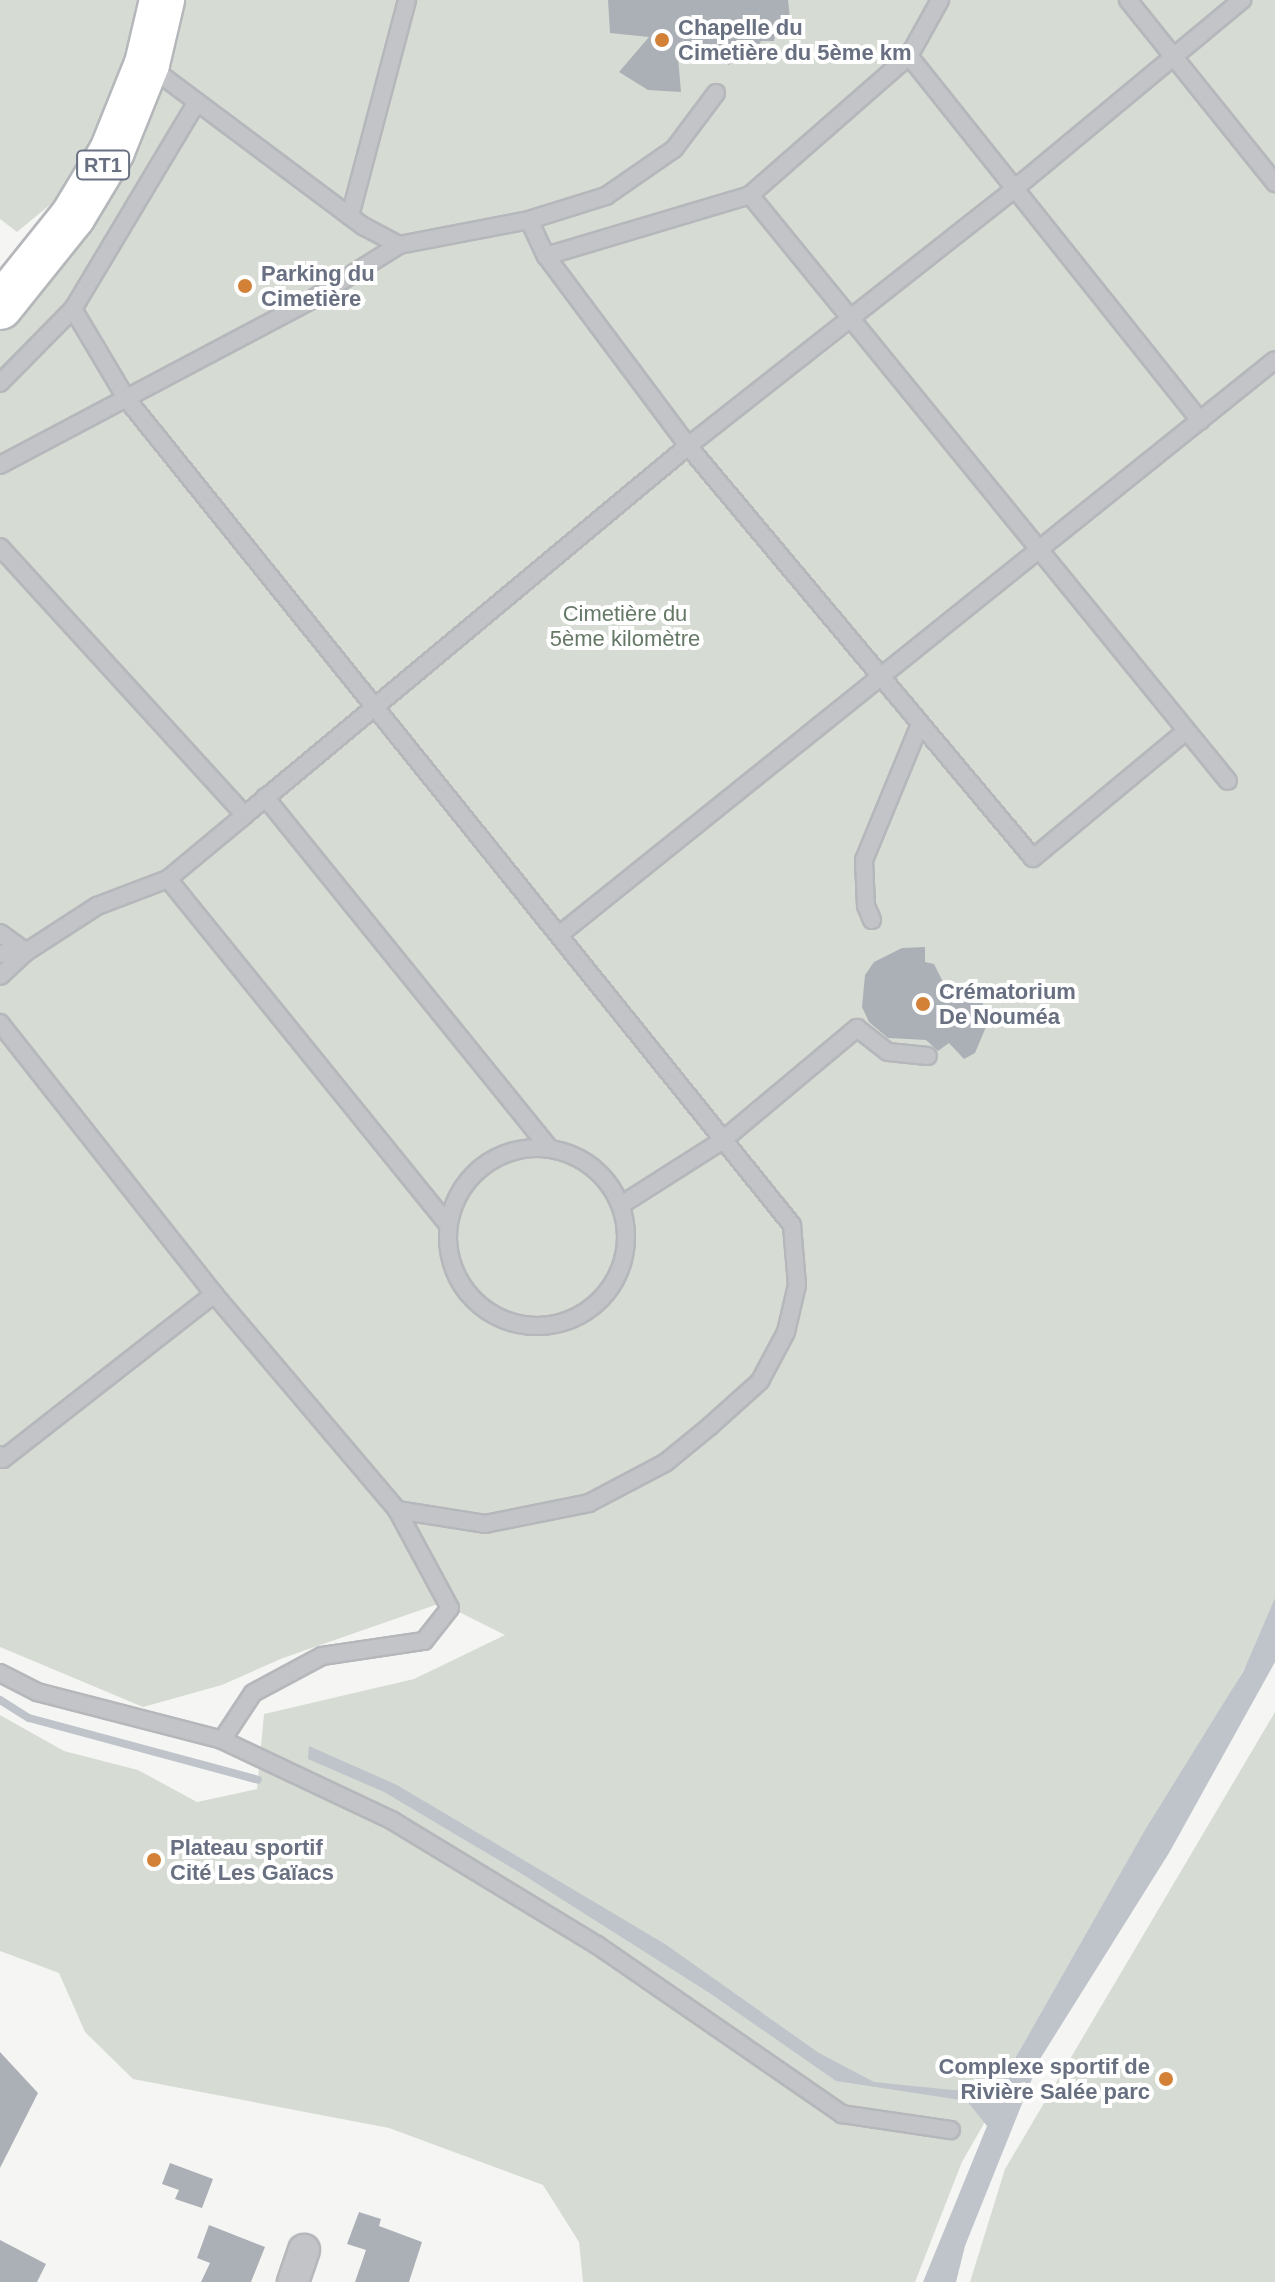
<!DOCTYPE html>
<html>
<head>
<meta charset="utf-8">
<style>
	body { margin:0 }
	#map { position:relative; width:1275px; height:2282px; overflow:hidden; background:#f5f6f3; font-family:Arial,sans-serif }
	div>[style] { position:absolute }
	[style*='--x'] { left:calc(var(--x)*1px); top:calc(var(--y)*1px); width:calc(var(--w)*1px); rotate:calc(var(--a)*1deg) }
	.green>* { inset:0; background:#d6dcd4 }
	.water>* { inset:0; background:#bfc4cb }
	.stream>* { height:8px; margin:-4px; padding:0 4px; transform-origin:4px; border-radius:4px; background:#bfc4cb }
	.building>* { inset:0; background:#abafb6 }
	.roads { filter:drop-shadow(2px 0 #b5b7bb) drop-shadow(-2px 0 #b5b7bb) drop-shadow(0 2px #b5b7bb) drop-shadow(0 -2px #b5b7bb) }
	.lane>* { height:16px; margin:-8px; padding:0 8px; transform-origin:8px; border-radius:8px; background:#c2c4c8 }
	.lane>.ring { margin:-8px; padding:0; box-sizing:content-box; background:none; border:16px solid #c2c4c8; border-radius:50% }
	.street>* { height:30px; margin:-15px; padding:0 15px; transform-origin:15px; border-radius:15px; background:#c2c4c8 }
	.primary>* { height:44px; margin:-22px; padding:0 22px; transform-origin:22px; border-radius:22px; background:#fff }
	.dots>* { width:22px; height:22px; translate:-50% -50%; box-sizing:border-box; border:4px solid #fff; border-radius:50% }
	span { translate:-50% -50%; white-space:nowrap; text-align:center; line-height:1.15; -webkit-text-stroke:8px #fff; paint-order:stroke }
	.shield-label span { padding:2px 6px; background:#fff; border:2px solid; border-radius:6px; -webkit-text-stroke-width:0 }
	.shield-label { font-size:20px; color:#687081; font-weight:700 }
	.poi-label { font-size:22px; color:#687081; font-weight:700 }
	.left { translate:0 -50%; text-align:left }
	.right { translate:-100% -50%; text-align:right }
	.park-label { font-size:22px; color:#667967 }
</style>
</head>
<body>
<div id="map">
	<div class="green">
		<div style="clip-path:polygon(0 0,1275px 0,1275px 1615px,962px 2162px,915px 2282px,583px 2282px,579px 2242px,543px 2185px,389px 2128px,133px 2079px,85px 2032px,59px 1973px,0 1951px,0 1715px,64px 1751px,138px 1770px,197px 1802px,257px 1789px,264px 1714px,414px 1679px,505px 1635px,441px 1603px,283px 1658px,222px 1685px,143px 1707px,0 1647px,0 307px,63px 194px,17px 232px,0 219px)"></div>
		<div style="clip-path:polygon(1275px 1712px,1275px 2282px,970px 2282px,1005px 2169px)"></div>
	</div>
	<div class="water">
		<div style="clip-path:polygon(1275px 1598px,1275px 1662px,1169px 1853px,1040px 2059px,965px 2246px,956px 2282px,923px 2282px,987px 2126px,967px 2101px,836px 2081px,711px 1994px,522px 1874px,384px 1792px,308px 1759px,309px 1746px,397px 1785px,665px 1944px,819px 2053px,874px 2082px,953px 2090px,999px 2087px,1145px 1830px,1244px 1670px)"></div>
	</div>
	<div class="stream">
		<div style="--x:0;--y:1700;--w:34;--a:32"></div>
		<div style="--x:29;--y:1718;--w:237;--a:15.1"></div>
	</div>
	<div class="building">
		<div style="clip-path:polygon(608px 0,788px 0,790px 18px,777px 23px,774px 41px,761px 41px,753px 57px,740px 52px,729px 65px,708px 53px,678px 57px,681px 92px,648px 90px,619px 72px,649px 37px,610px 33px)"></div>
		<div style="clip-path:polygon(925px 947px,925px 962px,934px 964px,947px 990px,981px 991px,986px 1027px,975px 1053px,964px 1059px,949px 1043px,938px 1051px,926px 1040px,888px 1038px,869px 1022px,862px 1007px,865px 975px,874px 962px,902px 948px)"></div>
		<div style="clip-path:polygon(0 2052px,38px 2093px,0 2168px)"></div>
		<div style="clip-path:polygon(170px 2163px,213px 2179px,202px 2208px,175px 2199px,179px 2190px,162px 2184px)"></div>
		<div style="clip-path:polygon(359px 2212px,381px 2219px,379px 2226px,422px 2242px,409px 2282px,355px 2282px,366px 2250px,347px 2244px)"></div>
		<div style="clip-path:polygon(209px 2225px,265px 2247px,251px 2282px,201px 2282px,210px 2263px,197px 2258px)"></div>
		<div style="clip-path:polygon(0 2240px,46px 2264px,37px 2282px,0 2282px)"></div>
	</div>
	<div class="roads">
		<div class="lane">
			<div style="--x:1128;--y:0;--w:235;--a:51.2"></div>
			<div style="--x:909;--y:56;--w:467;--a:51.4"></div>
			<div style="--x:750;--y:195;--w:756;--a:50.8"></div>
			<div style="--x:350;--y:216;--w:223;--a:-75.2"></div>
			<div style="--x:529;--y:220;--w:40;--a:65"></div>
			<div style="--x:546;--y:256;--w:237;--a:53.2"></div>
			<div style="--x:688;--y:446;--w:537;--a:50.06"></div>
			<div style="--x:1033;--y:858;--w:199;--a:-39.7"></div>
			<div style="--x:399;--y:245;--w:132;--a:-10.9"></div>
			<div style="--x:529;--y:220;--w:81;--a:-17.3"></div>
			<div style="--x:606;--y:196;--w:83;--a:-34.7"></div>
			<div style="--x:674;--y:149;--w:70;--a:-53.1"></div>
			<div style="--x:546;--y:256;--w:213;--a:-16.6"></div>
			<div style="--x:750;--y:195;--w:211;--a:-41.2"></div>
			<div style="--x:909;--y:56;--w:64;--a:-61"></div>
			<div style="--x:0;--y:383;--w:104;--a:-45.4"></div>
			<div style="--x:0;--y:465;--w:352;--a:-27.9"></div>
			<div style="--x:311;--y:300;--w:104;--a:-32"></div>
			<div style="--x:399;--y:245;--w:41;--a:-152.2"></div>
			<div style="--x:363;--y:226;--w:269;--a:-143.2"></div>
			<div style="--x:0;--y:547;--w:363;--a:47.6"></div>
			<div style="--x:245;--y:815;--w:100;--a:140.3"></div>
			<div style="--x:168;--y:879;--w:76;--a:159.2"></div>
			<div style="--x:97;--y:906;--w:85;--a:147.1"></div>
			<div style="--x:26;--y:952;--w:26;--a:176"></div>
			<div style="--x:265;--y:797;--w:452;--a:51"></div>
			<div style="--x:245;--y:815;--w:577;--a:-39.79"></div>
			<div style="--x:688;--y:446;--w:414;--a:-38.2"></div>
			<div style="--x:1013;--y:190;--w:298;--a:-39.7"></div>
			<div style="--x:168;--y:879;--w:445;--a:51"></div>
			<div style="--x:872;--y:920;--w:15;--a:-113"></div>
			<div style="--x:866;--y:906;--w:46;--a:-92.5"></div>
			<div style="--x:864;--y:860;--w:147;--a:-67.6"></div>
			<div style="--x:0;--y:933;--w:32;--a:36"></div>
			<div style="--x:26;--y:952;--w:35;--a:137"></div>
			<div style="--x:559;--y:935;--w:918;--a:-38.77"></div>
			<div style="--x:0;--y:1023;--w:345;--a:51.7"></div>
			<div style="--x:214;--y:1294;--w:283;--a:49.7"></div>
			<div style="--x:397;--y:1510;--w:89;--a:9"></div>
			<div style="--x:485;--y:1524;--w:106;--a:-11.4"></div>
			<div style="--x:589;--y:1503;--w:86;--a:-27.8"></div>
			<div style="--x:665;--y:1463;--w:57;--a:-39.3"></div>
			<div style="--x:709;--y:1427;--w:69;--a:-42"></div>
			<div style="--x:760;--y:1381;--w:55;--a:-62"></div>
			<div style="--x:786;--y:1332;--w:48;--a:-76.8"></div>
			<div style="--x:797;--y:1285;--w:60;--a:-94.8"></div>
			<div style="--x:792;--y:1225;--w:1062;--a:-128.85"></div>
			<div style="--x:126;--y:398;--w:104;--a:-120.8"></div>
			<div style="--x:73;--y:309;--w:241;--a:-59.1"></div>
			<div class="ring" style="left:448px;top:1148px;width:162px;height:162px"></div>
			<div style="--x:621;--y:1205;--w:121;--a:-32.5"></div>
			<div style="--x:723;--y:1140;--w:175;--a:-39.9"></div>
			<div style="--x:857;--y:1028;--w:39;--a:38"></div>
			<div style="--x:888;--y:1052;--w:40;--a:5.7"></div>
			<div style="--x:0;--y:1455;--w:5;--a:53"></div>
			<div style="--x:3;--y:1459;--w:268;--a:-38"></div>
			<div style="--x:0;--y:1673;--w:42;--a:27.2"></div>
			<div style="--x:37;--y:1692;--w:191;--a:14.5"></div>
			<div style="--x:222;--y:1740;--w:189;--a:25.3"></div>
			<div style="--x:393;--y:1821;--w:239;--a:31.3"></div>
			<div style="--x:597;--y:1945;--w:298;--a:34.6"></div>
			<div style="--x:842;--y:2114;--w:110;--a:8.4"></div>
			<div style="--x:222;--y:1740;--w:56;--a:-56.6"></div>
			<div style="--x:253;--y:1693;--w:78;--a:-28.2"></div>
			<div style="--x:322;--y:1656;--w:103;--a:-8.4"></div>
			<div style="--x:424;--y:1641;--w:42;--a:-51.8"></div>
			<div style="--x:450;--y:1608;--w:111;--a:-118.4"></div>
		</div>
		<div class="street">
			<div style="--x:293;--y:2282;--w:34;--a:-71"></div>
		</div>
		<div class="primary">
			<div style="--x:0;--y:307;--w:117;--a:-51.3"></div>
			<div style="--x:73;--y:216;--w:76;--a:-59"></div>
			<div style="--x:112;--y:151;--w:94;--a:-68.1"></div>
			<div style="--x:147;--y:64;--w:66;--a:-76.8"></div>
		</div>
	</div>
	<div class="dots">
		<div style="left:662px;top:40px;background:#d28137"></div>
		<div style="left:245px;top:286px;background:#d28137"></div>
		<div style="left:923px;top:1004px;background:#d28137"></div>
		<div style="left:154px;top:1860px;background:#d28137"></div>
		<div style="left:1166px;top:2079px;background:#d28137"></div>
	</div>
	<div class="shield-label">
		<span style="left:103px;top:165px">RT1</span>
	</div>
	<div class="poi-label">
		<span class="left" style="left:678px;top:40px">Chapelle du<br>Cimetière du 5ème km</span>
		<span class="left" style="left:261px;top:286px">Parking du<br>Cimetière</span>
		<span class="left" style="left:939px;top:1004px">Crématorium<br>De Nouméa</span>
		<span class="left" style="left:170px;top:1860px">Plateau sportif<br>Cité Les Gaïacs</span>
		<span class="right" style="left:1150px;top:2079px">Complexe sportif de<br>Rivière Salée parc</span>
	</div>
	<div class="park-label">
		<span style="left:625px;top:626px">Cimetière du<br>5ème kilomètre</span>
	</div>
</div>
</body>
</html>
